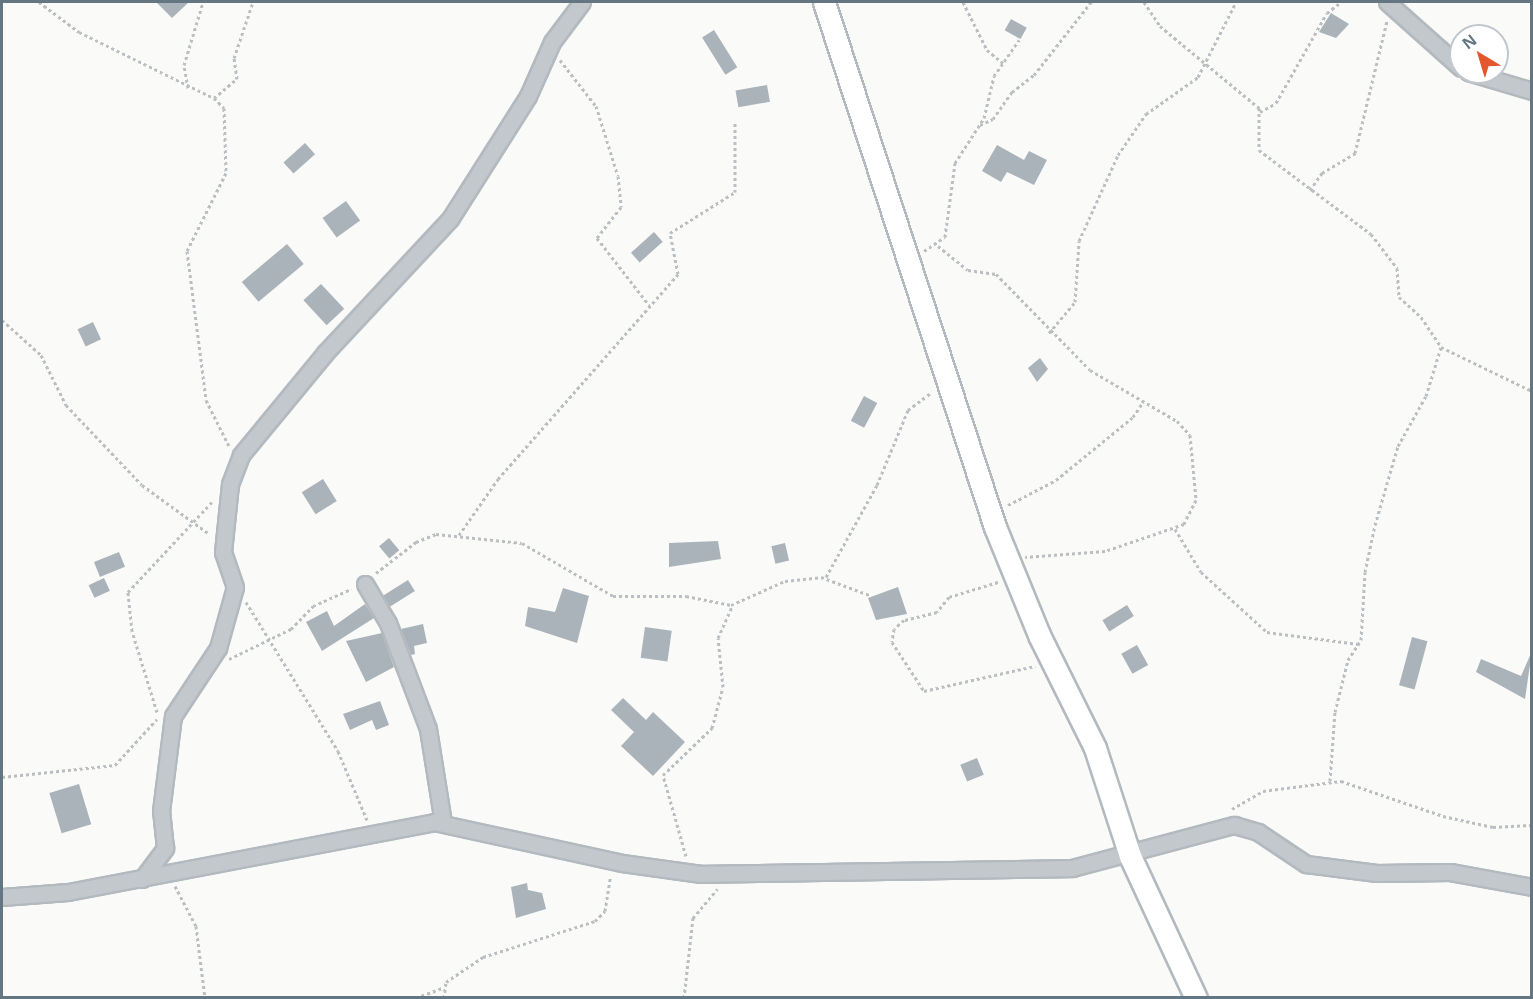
<!DOCTYPE html>
<html>
<head>
<meta charset="utf-8">
<style>
	body { margin:0 }
	#map { position:relative; width:1533px; height:999px; overflow:hidden; background:#fafaf8; font-family:"Open Sans",sans-serif }
	div>[style] { position:absolute }
	[style*='--x'] { left:calc(var(--x)*1px); top:calc(var(--y)*1px); width:calc(var(--w)*1px); rotate:calc(var(--a)*1deg) }
	.building>* { inset:0; background:#aab3b9; transform-origin:0 0 }
	.path>* { height:3px; margin-top:-1.5px; transform-origin:0; background:repeating-linear-gradient(90deg,#bbbfc2 0 3px,transparent 0 6px) }
	.roads { filter:drop-shadow(2px 0 #b3babf) drop-shadow(-2px 0 #b3babf) drop-shadow(0 2px #b3babf) drop-shadow(0 -2px #b3babf) }
	.street>* { height:15px; margin:-7.5px; padding:0 7.5px; transform-origin:7.5px; border-radius:7.5px; background:#c3c8cc }
	.secondary>* { height:21px; margin:-10.5px; padding:0 10.5px; transform-origin:10.5px; border-radius:10.5px; background:#fff }
	span { translate:-50% -50%; white-space:nowrap; text-align:center; line-height:1.15; -webkit-text-stroke:6px #fff; paint-order:stroke }
	.frame { position:absolute; inset:0; border:3px solid #657683; pointer-events:none }
	.north { position:absolute; left:1449px; top:24px; width:60px; height:60px; box-sizing:border-box; background:#fff; border:2px solid #c1c8cd; border-radius:50%; rotate:322deg; font-size:16px; font-weight:700; line-height:24px; text-align:center; color:#657683 }
	.north::after { content:''; display:block; margin:auto; width:21px; height:27px; background:#e4572e; clip-path:polygon(50% 0,100% 100%,50% 72%,0 100%) }
</style>
</head>
<body>
<div id="map">
	<div class="building">
		<div style="clip-path:polygon(156px 2px,189px 2px,172px 18px)"></div>
		<div style="clip-path:polygon(1331px 13px,1349px 24px,1336px 38px,1319px 32px)"></div>
		<div style="left:1011px;top:19px;width:18px;height:13px;rotate:29deg"></div>
		<div style="left:714px;top:30px;width:44px;height:14px;rotate:58deg"></div>
		<div style="left:767px;top:85px;width:17px;height:32px;rotate:80deg"></div>
		<div style="left:305px;top:143px;width:15px;height:29px;rotate:48deg"></div>
		<div style="clip-path:polygon(997px 145px,1024px 160px,1029px 151px,1047px 160px,1034px 185px,1007px 172px,1001px 182px,982px 171px)"></div>
		<div style="left:346px;top:201px;width:24px;height:29px;rotate:54deg"></div>
		<div style="left:654px;top:232px;width:13px;height:31px;rotate:48deg"></div>
		<div style="left:287px;top:244px;width:26px;height:59px;rotate:50deg"></div>
		<div style="left:321px;top:284px;width:34px;height:24px;rotate:47deg"></div>
		<div style="left:93px;top:322px;width:19px;height:17px;rotate:65deg"></div>
		<div style="clip-path:polygon(1040px 358px,1048px 369px,1037px 382px,1028px 368px)"></div>
		<div style="left:864px;top:396px;width:15px;height:28px;rotate:28deg"></div>
		<div style="left:323px;top:479px;width:26px;height:25px;rotate:58deg"></div>
		<div style="left:389px;top:538px;width:16px;height:13px;rotate:50deg"></div>
		<div style="clip-path:polygon(718px 541px,721px 559px,669px 567px,669px 543px)"></div>
		<div style="left:785px;top:543px;width:18px;height:14px;rotate:77deg"></div>
		<div style="left:119px;top:552px;width:16px;height:27px;rotate:68deg"></div>
		<div style="left:104px;top:578px;width:14px;height:17px;rotate:65deg"></div>
		<div style="left:408px;top:580px;width:13px;height:30px;rotate:58deg"></div>
		<div style="clip-path:polygon(898px 587px,907px 614px,876px 620px,868px 598px)"></div>
		<div style="clip-path:polygon(563px 588px,589px 596px,577px 643px,525px 626px,528px 607px,555px 612px)"></div>
		<div style="clip-path:polygon(365px 604px,374px 618px,322px 651px,306px 622px,327px 611px,334px 626px)"></div>
		<div style="left:1127px;top:605px;width:13px;height:29px;rotate:58deg"></div>
		<div style="clip-path:polygon(423px 624px,427px 643px,414px 646px,415px 654px,411px 655px,401px 629px)"></div>
		<div style="left:645px;top:627px;width:27px;height:31px;rotate:8deg"></div>
		<div style="clip-path:polygon(382px 633px,394px 667px,366px 682px,346px 641px)"></div>
		<div style="left:1412px;top:637px;width:16px;height:50px;rotate:15deg"></div>
		<div style="left:1137px;top:645px;width:23px;height:18px;rotate:61deg"></div>
		<div style="clip-path:polygon(1532px 651px,1525px 699px,1476px 672px,1481px 659px,1521px 676px)"></div>
		<div style="clip-path:polygon(623px 698px,646px 720px,653px 712px,685px 742px,653px 776px,621px 746px,634px 732px,611px 710px)"></div>
		<div style="clip-path:polygon(380px 701px,389px 725px,376px 730px,372px 720px,350px 730px,343px 714px)"></div>
		<div style="left:977px;top:758px;width:18px;height:18px;rotate:68deg"></div>
		<div style="left:79px;top:784px;width:42px;height:31px;rotate:73deg"></div>
		<div style="clip-path:polygon(527px 883px,528px 890px,542px 893px,546px 909px,516px 918px,511px 887px)"></div>
	</div>
	<div class="path">
		<div style="--x:39;--y:2;--w:50;--a:36.9"></div>
		<div style="--x:79;--y:32;--w:150;--a:26.1"></div>
		<div style="--x:214;--y:98;--w:14;--a:45"></div>
		<div style="--x:224;--y:108;--w:65;--a:88.2"></div>
		<div style="--x:226;--y:173;--w:87;--a:116.6"></div>
		<div style="--x:187;--y:251;--w:150;--a:82.7"></div>
		<div style="--x:206;--y:400;--w:51;--a:63.4"></div>
		<div style="--x:963;--y:2;--w:54;--a:63.4"></div>
		<div style="--x:987;--y:50;--w:22;--a:39"></div>
		<div style="--x:1144;--y:2;--w:29;--a:56"></div>
		<div style="--x:1160;--y:26;--w:129;--a:39.6"></div>
		<div style="--x:1259;--y:108;--w:42;--a:90"></div>
		<div style="--x:1259;--y:150;--w:140;--a:36.9"></div>
		<div style="--x:1371;--y:234;--w:43;--a:52.6"></div>
		<div style="--x:1397;--y:268;--w:29;--a:86"></div>
		<div style="--x:1399;--y:297;--w:30;--a:42"></div>
		<div style="--x:1421;--y:317;--w:36;--a:56"></div>
		<div style="--x:1441;--y:347;--w:101;--a:25.8"></div>
		<div style="--x:560;--y:60;--w:58;--a:52"></div>
		<div style="--x:596;--y:106;--w:73;--a:72.6"></div>
		<div style="--x:618;--y:176;--w:31;--a:84"></div>
		<div style="--x:621;--y:207;--w:39;--a:128"></div>
		<div style="--x:597;--y:238;--w:85;--a:52.2"></div>
		<div style="--x:188;--y:88;--w:23;--a:-100"></div>
		<div style="--x:184;--y:65;--w:66;--a:-73.2"></div>
		<div style="--x:214;--y:98;--w:30;--a:-40"></div>
		<div style="--x:237;--y:79;--w:21;--a:-98"></div>
		<div style="--x:234;--y:58;--w:59;--a:-71.3"></div>
		<div style="--x:1260;--y:112;--w:18;--a:-29"></div>
		<div style="--x:1276;--y:103;--w:103;--a:-60.5"></div>
		<div style="--x:1327;--y:13;--w:18;--a:-38"></div>
		<div style="--x:980;--y:125;--w:14;--a:-25"></div>
		<div style="--x:993;--y:119;--w:33;--a:-55"></div>
		<div style="--x:1012;--y:92;--w:28;--a:-38"></div>
		<div style="--x:1034;--y:75;--w:93;--a:-52"></div>
		<div style="--x:1310;--y:190;--w:21;--a:-55"></div>
		<div style="--x:1322;--y:173;--w:39;--a:-31"></div>
		<div style="--x:1355;--y:153;--w:136;--a:-76.4"></div>
		<div style="--x:938;--y:246;--w:38;--a:39"></div>
		<div style="--x:968;--y:270;--w:28;--a:8"></div>
		<div style="--x:996;--y:274;--w:134;--a:45.6"></div>
		<div style="--x:1090;--y:370;--w:101;--a:30.4"></div>
		<div style="--x:1177;--y:421;--w:19;--a:47"></div>
		<div style="--x:1190;--y:435;--w:65;--a:84.7"></div>
		<div style="--x:1196;--y:500;--w:27;--a:117"></div>
		<div style="--x:1184;--y:524;--w:83;--a:161.1"></div>
		<div style="--x:1105;--y:551;--w:80;--a:175.7"></div>
		<div style="--x:924;--y:251;--w:25;--a:-34"></div>
		<div style="--x:945;--y:237;--w:75;--a:-82.3"></div>
		<div style="--x:955;--y:163;--w:54;--a:-57.2"></div>
		<div style="--x:984;--y:118;--w:43;--a:-76.6"></div>
		<div style="--x:994;--y:76;--w:44;--a:-55.2"></div>
		<div style="--x:2;--y:320;--w:52;--a:41.9"></div>
		<div style="--x:41;--y:355;--w:56;--a:63.4"></div>
		<div style="--x:66;--y:405;--w:110;--a:46.5"></div>
		<div style="--x:142;--y:485;--w:82;--a:36"></div>
		<div style="--x:1049;--y:333;--w:40;--a:-50"></div>
		<div style="--x:1075;--y:302;--w:61;--a:-86.2"></div>
		<div style="--x:1079;--y:241;--w:94;--a:-65.6"></div>
		<div style="--x:1118;--y:155;--w:50;--a:-55.7"></div>
		<div style="--x:1146;--y:114;--w:64;--a:-35.4"></div>
		<div style="--x:1198;--y:77;--w:84;--a:-63.1"></div>
		<div style="--x:1008;--y:505;--w:54;--a:-27.5"></div>
		<div style="--x:1056;--y:480;--w:99;--a:-39.3"></div>
		<div style="--x:1133;--y:417;--w:18;--a:-56"></div>
		<div style="--x:1175;--y:529;--w:50;--a:58.8"></div>
		<div style="--x:1201;--y:572;--w:89;--a:42.3"></div>
		<div style="--x:1267;--y:632;--w:92;--a:7.5"></div>
		<div style="--x:459;--y:535;--w:68;--a:-55.1"></div>
		<div style="--x:498;--y:479;--w:273;--a:-48.7"></div>
		<div style="--x:678;--y:274;--w:42;--a:-101"></div>
		<div style="--x:670;--y:233;--w:77;--a:-32.2"></div>
		<div style="--x:735;--y:192;--w:71;--a:-90"></div>
		<div style="--x:376;--y:573;--w:51;--a:-37.8"></div>
		<div style="--x:416;--y:542;--w:22;--a:-22"></div>
		<div style="--x:436;--y:534;--w:86;--a:6"></div>
		<div style="--x:522;--y:543;--w:105;--a:30.2"></div>
		<div style="--x:613;--y:596;--w:73;--a:0"></div>
		<div style="--x:686;--y:596;--w:46;--a:11.3"></div>
		<div style="--x:731;--y:605;--w:59;--a:-24"></div>
		<div style="--x:785;--y:581;--w:36;--a:-6"></div>
		<div style="--x:821;--y:577;--w:54;--a:20.4"></div>
		<div style="--x:826;--y:577;--w:105;--a:-61"></div>
		<div style="--x:877;--y:485;--w:81;--a:-67.5"></div>
		<div style="--x:908;--y:410;--w:30;--a:-37"></div>
		<div style="--x:998;--y:582;--w:51;--a:163"></div>
		<div style="--x:949;--y:597;--w:19;--a:129"></div>
		<div style="--x:937;--y:612;--w:34;--a:166"></div>
		<div style="--x:904;--y:620;--w:13;--a:138"></div>
		<div style="--x:894;--y:629;--w:13;--a:99"></div>
		<div style="--x:892;--y:642;--w:59;--a:56.9"></div>
		<div style="--x:924;--y:691;--w:114;--a:-12.7"></div>
		<div style="--x:246;--y:602;--w:175;--a:58.3"></div>
		<div style="--x:338;--y:751;--w:75;--a:67.2"></div>
		<div style="--x:229;--y:659;--w:69;--a:-25.8"></div>
		<div style="--x:291;--y:629;--w:32;--a:-46"></div>
		<div style="--x:313;--y:606;--w:42;--a:-24.1"></div>
		<div style="--x:157;--y:712;--w:85;--a:-107.2"></div>
		<div style="--x:132;--y:631;--w:39;--a:-96"></div>
		<div style="--x:128;--y:592;--w:123;--a:-47"></div>
		<div style="--x:2;--y:777;--w:114;--a:-6.1"></div>
		<div style="--x:115;--y:765;--w:62;--a:-47.6"></div>
		<div style="--x:1330;--y:781;--w:69;--a:-85.9"></div>
		<div style="--x:1335;--y:712;--w:54;--a:-76"></div>
		<div style="--x:1348;--y:660;--w:24;--a:-57"></div>
		<div style="--x:1361;--y:640;--w:68;--a:-86.6"></div>
		<div style="--x:1365;--y:572;--w:48;--a:-78"></div>
		<div style="--x:1375;--y:525;--w:82;--a:-73.8"></div>
		<div style="--x:1398;--y:446;--w:57;--a:-60.8"></div>
		<div style="--x:1426;--y:396;--w:51;--a:-73"></div>
		<div style="--x:1232;--y:809;--w:36;--a:-30"></div>
		<div style="--x:1263;--y:791;--w:79;--a:-7.3"></div>
		<div style="--x:1341;--y:781;--w:108;--a:18.9"></div>
		<div style="--x:1443;--y:816;--w:51;--a:12.4"></div>
		<div style="--x:1493;--y:827;--w:39;--a:-3"></div>
		<div style="--x:686;--y:856;--w:84;--a:-105.9"></div>
		<div style="--x:663;--y:775;--w:68;--a:-43.8"></div>
		<div style="--x:712;--y:728;--w:42;--a:-75"></div>
		<div style="--x:723;--y:687;--w:49;--a:-95.8"></div>
		<div style="--x:718;--y:638;--w:36;--a:-66"></div>
		<div style="--x:175;--y:886;--w:45;--a:62.3"></div>
		<div style="--x:196;--y:926;--w:73;--a:82.9"></div>
		<div style="--x:416;--y:998;--w:30;--a:-21"></div>
		<div style="--x:444;--y:998;--w:16;--a:-83"></div>
		<div style="--x:446;--y:982;--w:45;--a:-34"></div>
		<div style="--x:483;--y:957;--w:118;--a:-17.8"></div>
		<div style="--x:595;--y:921;--w:14;--a:-45"></div>
		<div style="--x:605;--y:911;--w:36;--a:-81"></div>
		<div style="--x:684;--y:998;--w:81;--a:-83.6"></div>
		<div style="--x:693;--y:918;--w:38;--a:-50"></div>
	</div>
	<div class="roads">
		<div class="street">
			<div style="--x:1387;--y:2;--w:99;--a:41.7"></div>
			<div style="--x:1468;--y:72;--w:67;--a:16.5"></div>
			<div style="--x:365;--y:584;--w:45;--a:59.5"></div>
			<div style="--x:388;--y:623;--w:113;--a:69.3"></div>
			<div style="--x:428;--y:729;--w:95;--a:80.9"></div>
			<div style="--x:142;--y:879;--w:39;--a:-53"></div>
			<div style="--x:165;--y:848;--w:37;--a:-96"></div>
			<div style="--x:161;--y:811;--w:96;--a:-82.8"></div>
			<div style="--x:173;--y:716;--w:82;--a:-56.5"></div>
			<div style="--x:218;--y:648;--w:63;--a:-74.4"></div>
			<div style="--x:235;--y:587;--w:37;--a:-109"></div>
			<div style="--x:223;--y:552;--w:68;--a:-84.1"></div>
			<div style="--x:230;--y:484;--w:31;--a:-69"></div>
			<div style="--x:241;--y:455;--w:132;--a:-50.5"></div>
			<div style="--x:325;--y:353;--w:183;--a:-47"></div>
			<div style="--x:450;--y:219;--w:146;--a:-57.6"></div>
			<div style="--x:528;--y:96;--w:59;--a:-66"></div>
			<div style="--x:552;--y:42;--w:50;--a:-53.1"></div>
			<div style="--x:2;--y:897;--w:66;--a:-4.3"></div>
			<div style="--x:68;--y:892;--w:373;--a:-10.8"></div>
			<div style="--x:434;--y:822;--w:192;--a:12.3"></div>
			<div style="--x:622;--y:863;--w:80;--a:7.9"></div>
			<div style="--x:701;--y:874;--w:371;--a:-0.9"></div>
			<div style="--x:1072;--y:868;--w:168;--a:-14.9"></div>
			<div style="--x:1234;--y:825;--w:25;--a:16"></div>
			<div style="--x:1258;--y:832;--w:58;--a:33.7"></div>
			<div style="--x:1306;--y:864;--w:71;--a:7.3"></div>
			<div style="--x:1376;--y:873;--w:74;--a:-0.8"></div>
			<div style="--x:1450;--y:872;--w:83;--a:10.4"></div>
		</div>
		<div class="secondary">
			<div style="--x:824;--y:2;--w:552;--a:71.96"></div>
			<div style="--x:995;--y:527;--w:117;--a:67.8"></div>
			<div style="--x:1039;--y:635;--w:126;--a:63.6"></div>
			<div style="--x:1095;--y:748;--w:114;--a:72"></div>
			<div style="--x:1130;--y:856;--w:157;--a:65.1"></div>
		</div>
	</div>
	<div class="frame"></div>
	<div class="north">N</div>
</div>
</body>
</html>
